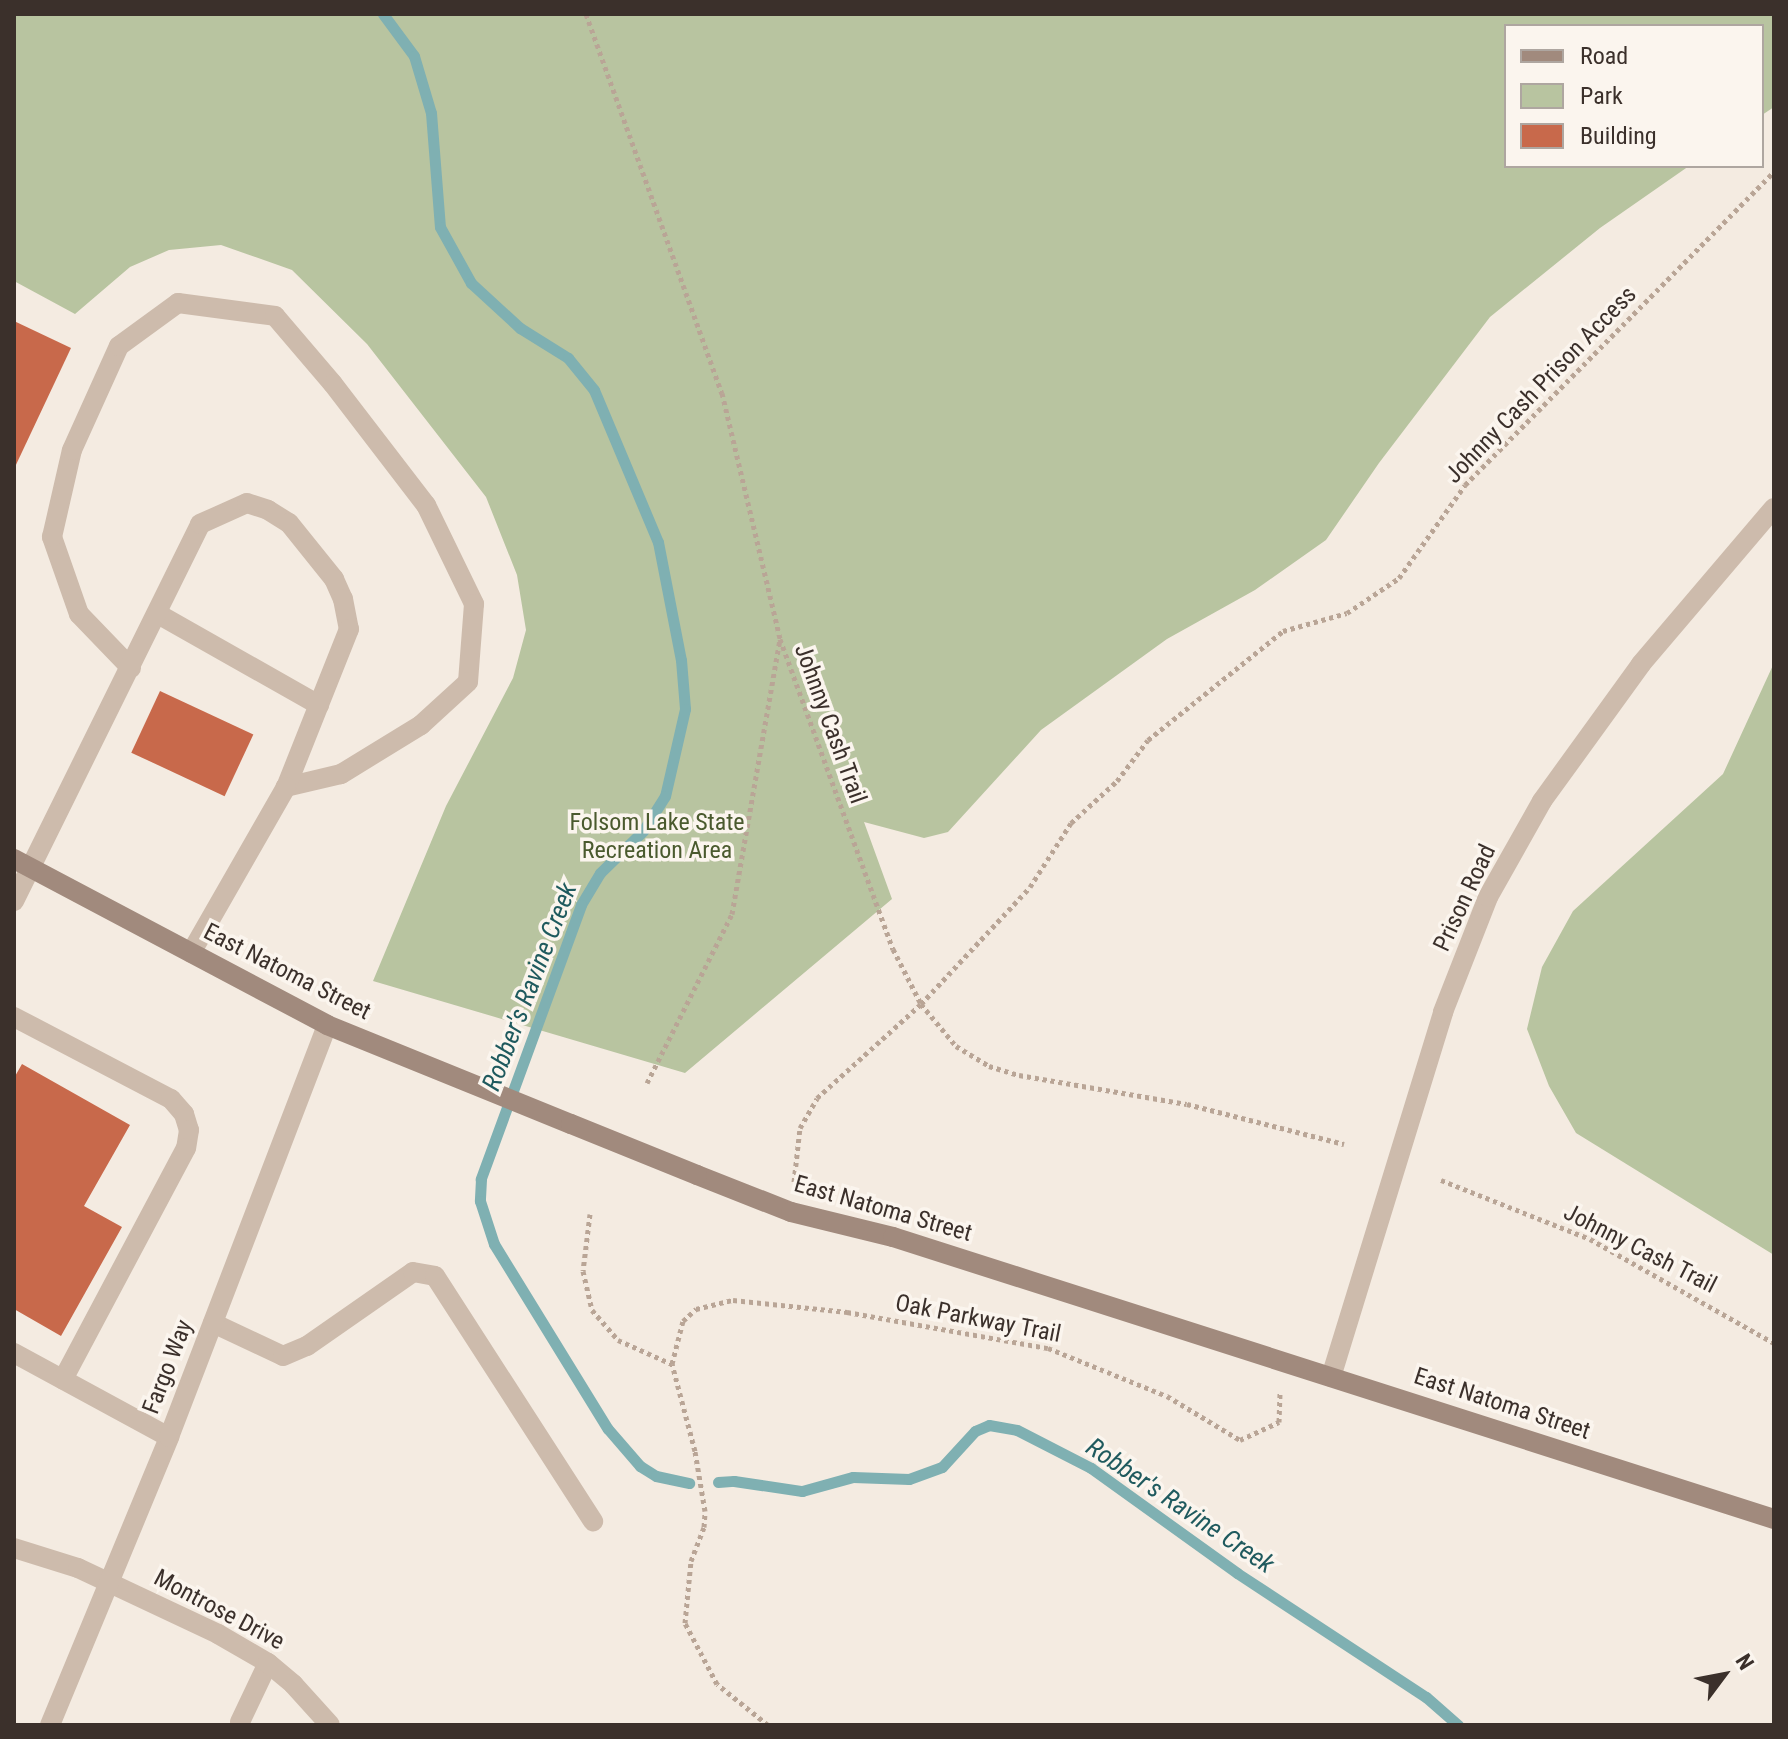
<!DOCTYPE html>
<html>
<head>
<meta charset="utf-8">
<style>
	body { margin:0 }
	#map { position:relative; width:1788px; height:1739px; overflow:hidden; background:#f4ebe1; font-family:"Roboto Condensed",sans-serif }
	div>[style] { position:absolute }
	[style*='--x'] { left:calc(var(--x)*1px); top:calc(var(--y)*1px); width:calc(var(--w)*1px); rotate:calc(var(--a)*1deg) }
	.green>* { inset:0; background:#b8c4a0 }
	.stream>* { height:11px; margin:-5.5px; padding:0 5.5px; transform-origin:5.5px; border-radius:5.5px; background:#7fb0b2 }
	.building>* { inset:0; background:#c8694b; transform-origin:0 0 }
	.path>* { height:5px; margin-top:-2.5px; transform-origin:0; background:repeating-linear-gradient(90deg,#b9a596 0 4px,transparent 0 8px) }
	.service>* { height:20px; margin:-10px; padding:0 10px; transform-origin:10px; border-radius:10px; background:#cdbbac }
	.minor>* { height:20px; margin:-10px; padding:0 10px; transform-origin:10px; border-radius:10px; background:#cdbbac }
	.tertiary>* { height:20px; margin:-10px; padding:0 10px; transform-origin:10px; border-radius:10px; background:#cdbbac }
	.secondary>* { height:20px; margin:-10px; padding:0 10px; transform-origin:10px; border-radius:10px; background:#a18a7d }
	.secondary-bridge>* { height:20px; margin:-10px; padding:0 10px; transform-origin:10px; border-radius:10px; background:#a18a7d }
	span { translate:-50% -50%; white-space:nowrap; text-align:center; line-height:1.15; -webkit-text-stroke:7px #fbf5ee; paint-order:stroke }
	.street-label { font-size:24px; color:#3b302b }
	.park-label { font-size:24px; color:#4a5a2e }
	.water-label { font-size:26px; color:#1f5a5e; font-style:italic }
	.frame { position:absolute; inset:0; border:16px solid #3b302b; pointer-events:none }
	.legend { position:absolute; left:1504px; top:24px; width:260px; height:144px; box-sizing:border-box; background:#fbf5ee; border:2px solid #aea6a0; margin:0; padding:10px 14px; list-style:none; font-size:24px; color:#3b302b }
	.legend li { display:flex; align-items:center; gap:16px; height:40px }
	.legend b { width:40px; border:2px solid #aea6a0 }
	.north { position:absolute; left:1684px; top:1635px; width:80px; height:80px; -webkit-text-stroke:6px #fbf5ee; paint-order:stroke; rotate:58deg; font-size:22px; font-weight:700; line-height:32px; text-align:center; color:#3b302b }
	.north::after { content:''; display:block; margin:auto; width:28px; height:36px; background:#3b302b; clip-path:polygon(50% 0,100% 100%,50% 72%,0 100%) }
</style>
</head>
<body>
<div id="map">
	<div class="green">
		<div style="clip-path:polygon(14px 14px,1774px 14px,1774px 107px,1762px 115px,1762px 26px,1506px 26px,1506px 166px,1689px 166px,1600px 228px,1490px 317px,1379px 463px,1326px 540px,1255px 590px,1167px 639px,1041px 730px,948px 832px,924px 838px,864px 822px,892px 899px,685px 1073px,373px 981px,446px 806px,513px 678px,526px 630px,517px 575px,486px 497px,367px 344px,292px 270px,221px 245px,169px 250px,130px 267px,75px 314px,14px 281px)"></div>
		<div style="clip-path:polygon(1774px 663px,1774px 1255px,1576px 1133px,1549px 1086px,1527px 1029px,1542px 967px,1573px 911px,1723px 774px)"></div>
	</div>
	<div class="stream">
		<div style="--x:383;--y:14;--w:52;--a:53.6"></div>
		<div style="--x:414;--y:56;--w:59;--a:73.4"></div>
		<div style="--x:431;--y:113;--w:114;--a:85.5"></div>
		<div style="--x:440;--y:227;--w:64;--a:61"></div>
		<div style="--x:471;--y:283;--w:67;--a:42.6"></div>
		<div style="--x:520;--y:328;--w:57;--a:32"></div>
		<div style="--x:568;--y:358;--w:41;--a:50.9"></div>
		<div style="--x:594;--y:390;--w:165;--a:67.2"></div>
		<div style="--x:658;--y:542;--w:120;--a:79"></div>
		<div style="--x:681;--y:660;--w:49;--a:85.3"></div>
		<div style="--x:685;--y:709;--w:89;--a:102.9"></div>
		<div style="--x:665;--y:796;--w:41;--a:122.2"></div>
		<div style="--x:643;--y:831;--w:60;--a:135.7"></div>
		<div style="--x:600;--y:873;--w:37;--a:121"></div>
		<div style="--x:581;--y:905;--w:292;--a:110.1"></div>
		<div style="--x:481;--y:1179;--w:22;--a:93"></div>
		<div style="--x:480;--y:1201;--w:45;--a:72"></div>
		<div style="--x:494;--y:1244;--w:217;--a:58.4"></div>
		<div style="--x:608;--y:1429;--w:49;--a:49.1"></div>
		<div style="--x:640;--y:1466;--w:19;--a:32"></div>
		<div style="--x:656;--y:1476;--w:34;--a:12"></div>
		<div style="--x:718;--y:1482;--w:16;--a:-4"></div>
		<div style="--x:734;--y:1481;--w:69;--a:8.4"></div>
		<div style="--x:802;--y:1491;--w:53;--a:-15.4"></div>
		<div style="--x:853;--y:1477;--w:56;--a:2"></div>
		<div style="--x:909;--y:1479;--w:35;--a:-20"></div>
		<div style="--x:942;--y:1467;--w:49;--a:-47.5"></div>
		<div style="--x:975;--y:1431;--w:15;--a:-23"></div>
		<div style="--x:989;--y:1425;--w:28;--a:10"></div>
		<div style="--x:1017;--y:1430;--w:83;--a:27.2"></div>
		<div style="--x:1091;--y:1468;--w:180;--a:35.7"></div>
		<div style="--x:1237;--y:1573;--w:226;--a:33.3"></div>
		<div style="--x:1426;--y:1697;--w:43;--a:41.2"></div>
	</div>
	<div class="building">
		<div style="clip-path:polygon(14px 321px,71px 348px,14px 469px)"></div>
		<div style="left:160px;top:691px;width:103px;height:68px;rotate:25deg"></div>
		<div style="clip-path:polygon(22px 1064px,130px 1125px,84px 1206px,122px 1227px,61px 1336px,14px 1309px,14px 1078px)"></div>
	</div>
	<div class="path">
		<div style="--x:586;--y:14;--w:403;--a:70.3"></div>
		<div style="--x:722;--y:393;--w:253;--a:76.7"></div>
		<div style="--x:780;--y:639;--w:330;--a:70"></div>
		<div style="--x:893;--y:949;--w:62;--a:63"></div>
		<div style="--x:921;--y:1004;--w:55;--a:50.2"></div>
		<div style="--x:956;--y:1046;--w:39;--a:31"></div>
		<div style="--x:989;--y:1066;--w:31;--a:17"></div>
		<div style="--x:1019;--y:1075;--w:170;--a:9.8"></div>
		<div style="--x:1187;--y:1104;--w:162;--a:14.3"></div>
		<div style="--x:647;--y:1083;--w:189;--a:-63.3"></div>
		<div style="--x:732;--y:914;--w:278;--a:-80.1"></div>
		<div style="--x:1441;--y:1180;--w:160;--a:21.6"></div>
		<div style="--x:1590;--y:1239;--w:211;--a:29.5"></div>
		<div style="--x:794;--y:1182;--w:54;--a:-83.7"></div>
		<div style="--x:800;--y:1128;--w:34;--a:-60"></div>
		<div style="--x:817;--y:1098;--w:140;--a:-42.1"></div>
		<div style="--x:921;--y:1004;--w:160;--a:-47"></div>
		<div style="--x:1030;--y:887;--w:76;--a:-57.4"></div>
		<div style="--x:1071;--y:823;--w:62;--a:-42.4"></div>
		<div style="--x:1117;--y:781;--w:51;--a:-52.9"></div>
		<div style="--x:1148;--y:740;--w:174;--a:-38.9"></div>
		<div style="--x:1283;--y:631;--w:66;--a:-15.7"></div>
		<div style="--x:1347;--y:613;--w:63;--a:-33.9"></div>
		<div style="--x:1399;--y:578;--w:114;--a:-54.6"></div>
		<div style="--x:1465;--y:485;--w:440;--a:-45.4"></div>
		<div style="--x:590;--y:1214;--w:57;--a:97"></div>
		<div style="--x:583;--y:1271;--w:40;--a:77"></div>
		<div style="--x:592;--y:1310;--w:40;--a:49"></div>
		<div style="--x:618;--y:1340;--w:59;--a:24"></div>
		<div style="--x:768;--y:1725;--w:65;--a:-141.2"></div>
		<div style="--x:717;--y:1684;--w:69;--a:-117.7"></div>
		<div style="--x:685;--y:1623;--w:62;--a:-84.5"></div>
		<div style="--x:691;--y:1561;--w:36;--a:-69"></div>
		<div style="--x:704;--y:1527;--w:16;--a:-86"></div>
		<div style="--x:705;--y:1511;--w:61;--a:-99.5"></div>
		<div style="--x:695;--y:1451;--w:90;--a:-104.8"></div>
		<div style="--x:672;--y:1364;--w:44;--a:-75.7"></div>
		<div style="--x:683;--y:1321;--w:18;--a:-43"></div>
		<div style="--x:696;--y:1309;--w:38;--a:-14"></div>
		<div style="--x:733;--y:1300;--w:115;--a:6"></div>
		<div style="--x:847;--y:1312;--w:204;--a:10.2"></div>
		<div style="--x:1048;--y:1348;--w:128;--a:22"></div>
		<div style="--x:1167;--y:1396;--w:85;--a:31.1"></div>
		<div style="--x:1240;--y:1440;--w:43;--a:-24.8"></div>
		<div style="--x:1279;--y:1422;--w:31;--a:-88"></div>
	</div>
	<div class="service">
		<div style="--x:158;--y:614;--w:185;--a:29.5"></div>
		<div style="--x:131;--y:668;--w:75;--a:-133.9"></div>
		<div style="--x:79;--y:614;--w:82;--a:-109.3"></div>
		<div style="--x:52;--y:537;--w:89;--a:-77.1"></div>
		<div style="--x:72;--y:450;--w:114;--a:-65.7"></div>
		<div style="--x:119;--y:346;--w:73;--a:-36.1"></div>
		<div style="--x:178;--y:303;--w:98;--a:7.6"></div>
		<div style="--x:275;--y:316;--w:89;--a:49.5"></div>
		<div style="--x:333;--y:384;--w:153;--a:52.5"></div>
		<div style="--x:426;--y:505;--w:110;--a:64.1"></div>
		<div style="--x:474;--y:604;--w:78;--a:94.4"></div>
		<div style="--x:468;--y:682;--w:64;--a:137.5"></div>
		<div style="--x:421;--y:725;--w:94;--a:148.5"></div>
		<div style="--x:341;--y:774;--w:57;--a:166.7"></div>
		<div style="--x:14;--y:901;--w:420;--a:-63.7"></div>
		<div style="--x:200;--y:524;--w:51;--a:-24.1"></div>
		<div style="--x:247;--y:503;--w:22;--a:18"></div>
		<div style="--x:268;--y:510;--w:25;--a:32"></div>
		<div style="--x:289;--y:523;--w:72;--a:51.2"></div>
		<div style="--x:334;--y:579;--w:22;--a:66"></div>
		<div style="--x:343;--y:599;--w:31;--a:79"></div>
		<div style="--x:349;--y:629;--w:170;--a:111.7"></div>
		<div style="--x:286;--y:787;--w:191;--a:119.8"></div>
		<div style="--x:14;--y:1017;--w:177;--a:27.6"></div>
		<div style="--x:171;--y:1099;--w:20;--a:49"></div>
		<div style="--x:184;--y:1114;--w:17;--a:73"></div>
		<div style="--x:189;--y:1130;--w:18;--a:99"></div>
		<div style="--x:186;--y:1148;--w:262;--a:118"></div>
		<div style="--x:213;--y:1323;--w:77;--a:25.2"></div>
		<div style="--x:283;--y:1356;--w:26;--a:-23"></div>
		<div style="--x:307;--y:1346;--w:129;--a:-34.9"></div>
		<div style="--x:413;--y:1272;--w:22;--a:10"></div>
		<div style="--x:435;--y:1276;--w:292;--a:57.2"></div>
		<div style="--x:14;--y:1353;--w:176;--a:28.5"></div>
		<div style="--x:240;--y:1722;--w:65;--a:-64.6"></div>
	</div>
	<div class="minor">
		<div style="--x:14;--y:1548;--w:67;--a:17.4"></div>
		<div style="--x:78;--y:1568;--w:155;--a:25.2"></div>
		<div style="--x:218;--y:1634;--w:58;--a:30.1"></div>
		<div style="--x:268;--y:1663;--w:33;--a:40"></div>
		<div style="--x:293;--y:1684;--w:55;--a:47.9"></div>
		<div style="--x:50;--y:1725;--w:312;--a:-67.5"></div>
		<div style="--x:169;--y:1437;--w:441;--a:-69"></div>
	</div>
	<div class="tertiary">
		<div style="--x:1331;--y:1377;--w:382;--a:-72.9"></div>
		<div style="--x:1443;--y:1012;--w:123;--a:-68.6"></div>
		<div style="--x:1488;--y:897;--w:110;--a:-60.6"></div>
		<div style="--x:1542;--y:801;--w:169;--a:-54.1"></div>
		<div style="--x:1641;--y:664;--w:205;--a:-49.6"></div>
	</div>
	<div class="secondary">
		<div style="--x:14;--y:859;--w:354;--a:27.9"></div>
		<div style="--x:327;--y:1025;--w:263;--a:22.1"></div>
		<div style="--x:697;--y:1175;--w:101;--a:21.5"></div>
		<div style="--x:791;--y:1212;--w:105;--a:13.8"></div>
		<div style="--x:893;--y:1237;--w:925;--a:17.75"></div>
	</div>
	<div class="secondary-bridge">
		<div style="--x:571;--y:1124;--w:136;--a:22"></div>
	</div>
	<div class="street-label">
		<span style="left:1541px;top:385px;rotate:-46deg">Johnny Cash Prison Access</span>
		<span style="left:830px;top:724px;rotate:70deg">Johnny Cash Trail</span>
		<span style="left:1465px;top:898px;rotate:-65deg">Prison Road</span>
		<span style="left:287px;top:972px;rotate:27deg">East Natoma Street</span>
		<span style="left:883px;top:1209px;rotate:16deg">East Natoma Street</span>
		<span style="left:1640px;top:1249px;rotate:27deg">Johnny Cash Trail</span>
		<span style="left:978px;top:1319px;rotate:11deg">Oak Parkway Trail</span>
		<span style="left:168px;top:1367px;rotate:-69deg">Fargo Way</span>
		<span style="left:1502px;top:1404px;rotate:18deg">East Natoma Street</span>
		<span style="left:219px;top:1610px;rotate:28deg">Montrose Drive</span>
	</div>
	<div class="park-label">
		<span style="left:657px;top:837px">Folsom Lake State<br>Recreation Area</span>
	</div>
	<div class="water-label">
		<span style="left:530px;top:987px;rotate:-69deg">Robber's Ravine Creek</span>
		<span style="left:1180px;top:1506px;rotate:34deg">Robber's Ravine Creek</span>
	</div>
	<div class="frame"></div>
	<ul class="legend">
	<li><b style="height:10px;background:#a18a7d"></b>Road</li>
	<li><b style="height:22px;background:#b8c4a0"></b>Park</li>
	<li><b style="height:22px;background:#c8694b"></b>Building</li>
	</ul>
	<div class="north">N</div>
</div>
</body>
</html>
